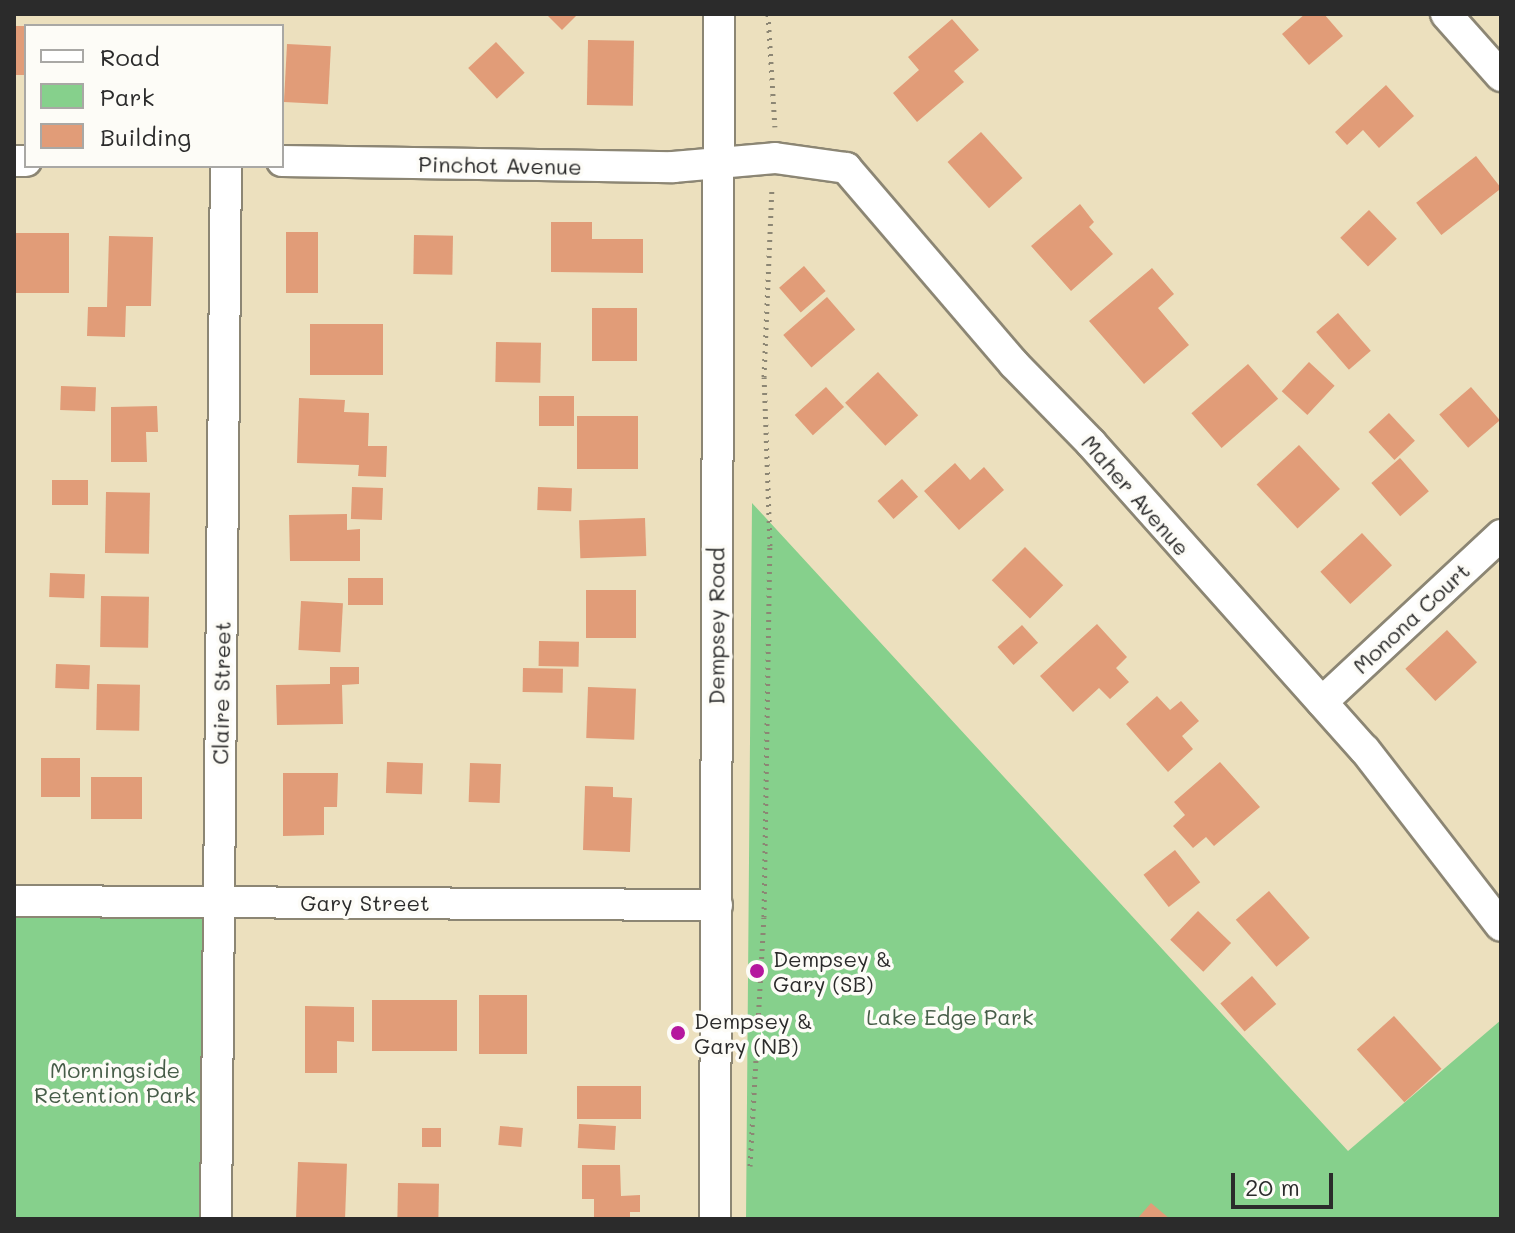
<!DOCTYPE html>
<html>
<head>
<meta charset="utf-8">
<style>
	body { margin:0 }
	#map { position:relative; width:1515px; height:1233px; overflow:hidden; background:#ece0be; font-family:Mali,sans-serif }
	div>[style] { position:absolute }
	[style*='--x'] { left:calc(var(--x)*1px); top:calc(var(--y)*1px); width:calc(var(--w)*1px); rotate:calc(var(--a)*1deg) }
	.green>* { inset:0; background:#86d08c; transform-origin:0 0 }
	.building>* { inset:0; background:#e19c78; transform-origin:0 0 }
	.path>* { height:5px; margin-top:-2.5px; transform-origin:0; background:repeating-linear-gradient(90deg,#8c8674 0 2px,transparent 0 8px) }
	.roads { filter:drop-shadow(2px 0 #8c8674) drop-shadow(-2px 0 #8c8674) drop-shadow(0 2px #8c8674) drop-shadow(0 -2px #8c8674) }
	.street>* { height:30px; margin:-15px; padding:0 15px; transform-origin:15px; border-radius:15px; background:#fff }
	.dots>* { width:22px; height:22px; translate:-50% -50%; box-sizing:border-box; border:4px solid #fdfcf7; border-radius:50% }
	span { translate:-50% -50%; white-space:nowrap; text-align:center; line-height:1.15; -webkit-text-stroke:7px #fdfcf7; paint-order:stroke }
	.street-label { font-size:22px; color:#2b2b2b }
	.poi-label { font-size:22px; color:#2b2b2b }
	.left { translate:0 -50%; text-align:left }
	.park-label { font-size:22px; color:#465d48 }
	.frame { position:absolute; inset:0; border:16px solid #2b2b2b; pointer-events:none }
	.legend { position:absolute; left:24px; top:24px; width:260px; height:144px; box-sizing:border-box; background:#fdfcf7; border:2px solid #a9a8a5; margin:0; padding:10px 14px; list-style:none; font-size:24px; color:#2b2b2b }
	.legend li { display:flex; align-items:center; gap:16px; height:40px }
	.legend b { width:40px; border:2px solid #a9a8a5 }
	.scale { position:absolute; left:1231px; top:1173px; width:102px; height:36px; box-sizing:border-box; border:4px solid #2b2b2b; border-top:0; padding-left:10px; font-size:24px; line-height:28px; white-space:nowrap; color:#2b2b2b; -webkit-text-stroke:6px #fdfcf7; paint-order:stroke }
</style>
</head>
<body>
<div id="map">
	<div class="green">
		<div style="clip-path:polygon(752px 503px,1348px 1151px,1501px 1020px,1501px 1219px,746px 1219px)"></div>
		<div style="left:14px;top:901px;width:204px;height:318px"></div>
	</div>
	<div class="building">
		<div style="clip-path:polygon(546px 14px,578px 14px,562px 30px)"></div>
		<div style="clip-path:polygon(1305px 14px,1324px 14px,1343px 36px,1309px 65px,1282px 34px)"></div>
		<div style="clip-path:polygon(952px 19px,979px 50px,954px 71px,964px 82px,917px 122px,893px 93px,919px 70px,908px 57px)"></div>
		<div style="left:14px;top:26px;width:12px;height:49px"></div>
		<div style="left:588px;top:40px;width:46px;height:65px;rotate:1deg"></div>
		<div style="left:496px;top:42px;width:42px;height:38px;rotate:47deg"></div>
		<div style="left:287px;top:44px;width:44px;height:58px;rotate:3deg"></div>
		<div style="clip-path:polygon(1386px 85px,1414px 116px,1379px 148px,1363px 130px,1347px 145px,1335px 132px)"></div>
		<div style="left:981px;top:132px;width:62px;height:45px;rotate:48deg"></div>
		<div style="left:1476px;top:156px;width:41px;height:76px;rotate:52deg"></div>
		<div style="clip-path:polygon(1080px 204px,1094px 222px,1089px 227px,1113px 254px,1071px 291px,1031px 246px)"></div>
		<div style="left:1369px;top:210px;width:40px;height:40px;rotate:46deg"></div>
		<div style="clip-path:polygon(551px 222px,592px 222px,592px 239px,643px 239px,643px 273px,551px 272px)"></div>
		<div style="left:286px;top:232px;width:32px;height:61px"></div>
		<div style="left:14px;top:233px;width:55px;height:60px"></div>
		<div style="left:414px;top:235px;width:39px;height:39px;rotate:1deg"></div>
		<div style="clip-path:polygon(109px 236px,153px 237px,151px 306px,126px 306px,125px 337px,87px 336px,88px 307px,107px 307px)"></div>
		<div style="left:804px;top:266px;width:33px;height:33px;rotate:49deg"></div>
		<div style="clip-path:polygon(1152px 268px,1174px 294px,1158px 308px,1189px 345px,1144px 384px,1089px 321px)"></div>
		<div style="left:827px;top:297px;width:43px;height:58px;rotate:49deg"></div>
		<div style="left:592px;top:308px;width:45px;height:53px"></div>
		<div style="left:1338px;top:313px;width:50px;height:29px;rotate:49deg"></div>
		<div style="left:383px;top:324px;width:51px;height:73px;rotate:90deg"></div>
		<div style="left:496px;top:342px;width:45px;height:40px;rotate:1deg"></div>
		<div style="left:1309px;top:362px;width:35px;height:40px;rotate:43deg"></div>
		<div style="left:1248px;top:364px;width:46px;height:75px;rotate:49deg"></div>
		<div style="left:878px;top:372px;width:59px;height:45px;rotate:47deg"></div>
		<div style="left:61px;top:386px;width:35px;height:24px;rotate:2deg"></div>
		<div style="left:826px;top:387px;width:27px;height:42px;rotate:48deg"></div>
		<div style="left:1471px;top:387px;width:44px;height:42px;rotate:49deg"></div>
		<div style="left:539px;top:396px;width:35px;height:30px"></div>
		<div style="clip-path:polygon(299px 398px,345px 400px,344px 412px,369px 413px,368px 446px,387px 446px,386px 477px,358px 476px,359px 465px,297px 463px)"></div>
		<div style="clip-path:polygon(157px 406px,158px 432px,146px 432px,147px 462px,111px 462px,111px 407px)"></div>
		<div style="left:1389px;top:413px;width:38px;height:28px;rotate:47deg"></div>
		<div style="left:577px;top:416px;width:61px;height:53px"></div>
		<div style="left:1299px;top:445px;width:60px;height:58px;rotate:47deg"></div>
		<div style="left:1400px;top:458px;width:44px;height:38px;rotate:49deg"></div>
		<div style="clip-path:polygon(955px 463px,970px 480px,984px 467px,1004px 490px,959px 530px,924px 491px)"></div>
		<div style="left:902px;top:479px;width:24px;height:33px;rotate:48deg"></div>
		<div style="left:88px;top:480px;width:25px;height:36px;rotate:90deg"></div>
		<div style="left:352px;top:487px;width:31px;height:32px;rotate:2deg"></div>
		<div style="left:538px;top:487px;width:34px;height:23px;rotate:2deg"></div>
		<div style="left:106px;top:492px;width:44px;height:61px;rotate:1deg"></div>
		<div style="clip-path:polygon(347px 514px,347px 530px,360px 529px,360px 561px,290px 561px,289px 515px)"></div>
		<div style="left:645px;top:518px;width:38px;height:66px;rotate:88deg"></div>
		<div style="left:1362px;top:533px;width:44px;height:57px;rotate:47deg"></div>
		<div style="left:1025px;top:547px;width:54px;height:47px;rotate:45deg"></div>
		<div style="left:50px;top:573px;width:35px;height:24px;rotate:2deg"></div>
		<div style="left:348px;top:578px;width:35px;height:27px"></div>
		<div style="left:586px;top:590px;width:50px;height:48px"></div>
		<div style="left:101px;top:596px;width:48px;height:51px;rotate:1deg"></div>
		<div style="left:301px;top:601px;width:42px;height:49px;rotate:3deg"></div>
		<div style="clip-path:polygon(1097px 624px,1127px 657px,1116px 668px,1129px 682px,1110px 699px,1099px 688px,1073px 712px,1040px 676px)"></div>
		<div style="left:1022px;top:625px;width:24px;height:33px;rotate:48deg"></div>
		<div style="left:1447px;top:630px;width:44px;height:57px;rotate:47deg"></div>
		<div style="left:539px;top:641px;width:40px;height:25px;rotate:1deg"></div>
		<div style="left:56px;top:664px;width:34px;height:24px;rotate:2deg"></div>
		<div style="clip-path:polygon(330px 667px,359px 667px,359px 684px,342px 685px,343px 724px,277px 725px,276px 685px,330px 684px)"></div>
		<div style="left:523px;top:668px;width:40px;height:24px;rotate:1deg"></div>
		<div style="left:97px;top:684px;width:43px;height:46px;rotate:1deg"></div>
		<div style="left:588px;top:687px;width:48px;height:51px;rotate:2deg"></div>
		<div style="clip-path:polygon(1157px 696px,1170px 710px,1181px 701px,1199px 721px,1182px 736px,1193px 749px,1168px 772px,1126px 724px)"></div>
		<div style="left:41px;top:758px;width:39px;height:39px"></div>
		<div style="left:387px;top:762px;width:36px;height:31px;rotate:2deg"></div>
		<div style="clip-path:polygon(1220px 762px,1260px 807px,1214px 846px,1206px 837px,1193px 848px,1173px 826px,1185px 815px,1174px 802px)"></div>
		<div style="left:470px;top:763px;width:31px;height:39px;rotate:2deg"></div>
		<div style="clip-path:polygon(283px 773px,338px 773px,337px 807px,324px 807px,324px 835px,283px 836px)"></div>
		<div style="left:91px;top:777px;width:51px;height:42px"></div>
		<div style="clip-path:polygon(585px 786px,613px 787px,613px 797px,632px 798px,630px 852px,583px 850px)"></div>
		<div style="left:1175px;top:850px;width:41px;height:40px;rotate:52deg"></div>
		<div style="left:1269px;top:891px;width:62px;height:44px;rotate:49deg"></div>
		<div style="left:1198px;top:911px;width:46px;height:40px;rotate:44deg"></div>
		<div style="left:1252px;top:976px;width:37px;height:42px;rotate:49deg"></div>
		<div style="left:479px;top:995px;width:48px;height:59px"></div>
		<div style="left:372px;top:1000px;width:85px;height:51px"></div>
		<div style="clip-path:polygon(305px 1006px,354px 1007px,354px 1042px,337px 1041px,337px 1073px,305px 1073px)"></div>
		<div style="left:1394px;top:1016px;width:71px;height:50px;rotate:48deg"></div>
		<div style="left:641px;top:1086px;width:33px;height:64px;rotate:90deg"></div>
		<div style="left:579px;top:1124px;width:37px;height:24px;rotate:3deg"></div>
		<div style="left:500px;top:1126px;width:23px;height:19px;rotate:5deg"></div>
		<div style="left:422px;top:1128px;width:19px;height:19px"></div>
		<div style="left:298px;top:1162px;width:49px;height:57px;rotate:2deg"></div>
		<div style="clip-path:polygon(582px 1165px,620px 1165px,621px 1196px,640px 1195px,640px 1212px,630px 1212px,630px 1219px,594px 1219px,594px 1199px,582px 1199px)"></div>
		<div style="left:398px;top:1183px;width:41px;height:36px;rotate:1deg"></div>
		<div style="clip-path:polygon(1151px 1203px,1170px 1219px,1137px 1219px)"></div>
	</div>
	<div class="path">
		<div style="--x:768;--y:14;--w:113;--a:86.5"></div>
		<div style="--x:750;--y:1166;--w:249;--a:-86.8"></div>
		<div style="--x:764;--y:917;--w:371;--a:-89.1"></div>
		<div style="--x:770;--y:546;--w:169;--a:-92"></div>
		<div style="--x:764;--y:377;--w:188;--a:-87.6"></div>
	</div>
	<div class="roads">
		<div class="street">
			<div style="--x:1446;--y:14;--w:83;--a:48.4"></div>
			<div style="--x:14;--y:161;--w:12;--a:0"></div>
			<div style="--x:282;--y:161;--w:391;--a:0.9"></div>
			<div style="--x:673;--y:167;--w:102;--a:-5"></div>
			<div style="--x:775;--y:158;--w:72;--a:8"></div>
			<div style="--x:846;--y:168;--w:258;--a:49.4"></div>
			<div style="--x:1014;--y:364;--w:110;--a:45.7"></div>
			<div style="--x:1091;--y:443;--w:411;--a:48.3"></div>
			<div style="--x:1365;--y:750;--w:222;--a:52.3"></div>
			<div style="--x:1322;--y:702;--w:245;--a:-43"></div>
			<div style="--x:14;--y:901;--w:703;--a:0.33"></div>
			<div style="--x:216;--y:1219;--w:1053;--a:-89.46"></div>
			<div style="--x:715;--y:1219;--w:1205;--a:-89.81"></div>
		</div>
	</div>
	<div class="dots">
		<div style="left:757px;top:971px;background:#b5179e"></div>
		<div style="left:678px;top:1033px;background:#b5179e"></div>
	</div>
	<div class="street-label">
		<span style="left:500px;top:165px;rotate:1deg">Pinchot Avenue</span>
		<span style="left:1136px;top:495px;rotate:49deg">Maher Avenue</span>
		<span style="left:1411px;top:618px;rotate:-43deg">Monona Court</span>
		<span style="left:716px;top:626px;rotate:-90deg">Dempsey Road</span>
		<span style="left:221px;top:693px;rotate:-89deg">Claire Street</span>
		<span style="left:365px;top:903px">Gary Street</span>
	</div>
	<div class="poi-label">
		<span class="left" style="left:773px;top:971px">Dempsey &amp;<br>Gary (SB)</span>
		<span class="left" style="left:694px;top:1033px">Dempsey &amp;<br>Gary (NB)</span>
	</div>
	<div class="park-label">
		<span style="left:950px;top:1017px">Lake Edge Park</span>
		<span style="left:115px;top:1082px">Morningside<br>Retention Park</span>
	</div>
	<div class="frame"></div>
	<ul class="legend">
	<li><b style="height:10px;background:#fff"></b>Road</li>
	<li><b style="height:22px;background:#86d08c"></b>Park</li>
	<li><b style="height:22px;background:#e19c78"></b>Building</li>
	</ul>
	<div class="scale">20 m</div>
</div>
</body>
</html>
